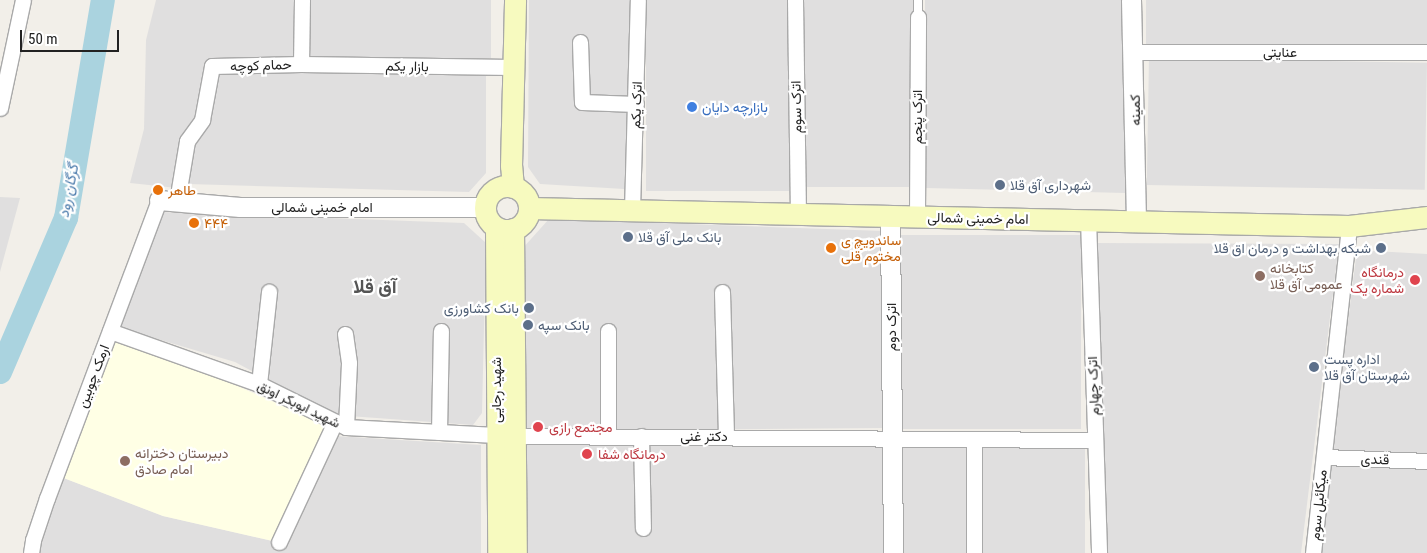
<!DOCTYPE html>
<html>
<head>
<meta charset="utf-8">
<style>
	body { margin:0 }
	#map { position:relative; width:1427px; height:553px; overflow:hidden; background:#f2efe9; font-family:"Roboto Condensed",Vazirmatn,sans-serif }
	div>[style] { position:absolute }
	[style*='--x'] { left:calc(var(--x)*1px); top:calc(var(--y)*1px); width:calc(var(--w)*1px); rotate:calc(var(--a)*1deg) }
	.residential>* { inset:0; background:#e0dfdf; transform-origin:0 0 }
	.education>* { inset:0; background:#ffffe5 }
	.river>* { height:24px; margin:-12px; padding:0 12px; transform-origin:12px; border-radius:12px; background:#aad3df }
	.roads { filter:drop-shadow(1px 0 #a9a9a9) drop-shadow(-1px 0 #a9a9a9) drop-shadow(0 1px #a9a9a9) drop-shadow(0 -1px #a9a9a9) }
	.service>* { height:8px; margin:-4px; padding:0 4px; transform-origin:4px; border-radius:4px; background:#fff }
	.minor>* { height:15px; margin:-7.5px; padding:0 7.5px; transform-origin:7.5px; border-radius:7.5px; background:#fff }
	.tertiary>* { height:19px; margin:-9.5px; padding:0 9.5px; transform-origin:9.5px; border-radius:9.5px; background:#fff }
	.secondary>* { height:21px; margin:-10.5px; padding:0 10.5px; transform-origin:10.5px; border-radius:10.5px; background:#f7fabf }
	.secondary>.ring { margin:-10.5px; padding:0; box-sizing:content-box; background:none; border:21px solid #f7fabf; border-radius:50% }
	.dots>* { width:14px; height:14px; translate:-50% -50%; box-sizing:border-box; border:2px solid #fff; border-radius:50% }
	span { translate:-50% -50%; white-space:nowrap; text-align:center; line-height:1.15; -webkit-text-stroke:4.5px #fff; paint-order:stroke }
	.street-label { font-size:14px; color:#222 }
	.shop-label { font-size:14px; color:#366cbe }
	.left { translate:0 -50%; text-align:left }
	.service-label { font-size:14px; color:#4e5e75 }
	.right { translate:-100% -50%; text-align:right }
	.food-label { font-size:14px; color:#c56008 }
	.education-label { font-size:14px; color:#785e54 }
	.health-label { font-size:14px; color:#be3a42 }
	.water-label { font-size:15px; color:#4a7aab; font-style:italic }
	.district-label { font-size:19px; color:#555; font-weight:700 }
	.scale { position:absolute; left:20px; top:30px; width:99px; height:22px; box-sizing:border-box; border:2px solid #222; border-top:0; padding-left:6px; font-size:15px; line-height:18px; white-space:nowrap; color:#222; -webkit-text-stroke:4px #fff; paint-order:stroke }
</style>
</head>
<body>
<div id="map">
	<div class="residential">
		<div style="clip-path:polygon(156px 0,297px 0,296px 58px,209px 59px,204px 94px,177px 188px,130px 183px,144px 129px,146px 40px)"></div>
		<div style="left:309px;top:0;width:182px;height:58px"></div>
		<div style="clip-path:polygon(529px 0,632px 0,632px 71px,624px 189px,540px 184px,528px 167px)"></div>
		<div style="left:646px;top:0;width:143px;height:191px"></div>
		<div style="left:797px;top:0;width:116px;height:187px"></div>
		<div style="clip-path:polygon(925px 0,1125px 0,1129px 66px,1125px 193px,926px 188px)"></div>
		<div style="left:1146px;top:0;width:281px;height:45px"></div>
		<div style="left:1149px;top:58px;width:278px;height:127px;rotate:1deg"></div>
		<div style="clip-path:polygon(486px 70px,486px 173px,469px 192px,188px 184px,191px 149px,206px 122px,215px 71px)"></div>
		<div style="clip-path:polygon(0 197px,20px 198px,0 272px)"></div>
		<div style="clip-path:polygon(162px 212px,464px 223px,486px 243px,482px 413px,473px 425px,335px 415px,235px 362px,117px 327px)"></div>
		<div style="clip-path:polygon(549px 219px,884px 231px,883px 428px,525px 431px,522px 249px)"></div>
		<div style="left:899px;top:235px;width:182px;height:194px"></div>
		<div style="clip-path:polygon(1094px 243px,1339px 244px,1301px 553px,1100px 553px)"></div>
		<div style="clip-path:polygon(1357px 250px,1427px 254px,1427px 458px,1331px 456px)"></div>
		<div style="clip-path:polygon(335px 436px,481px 445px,481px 553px,34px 553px,61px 477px,163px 516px,272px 541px)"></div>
		<div style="left:525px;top:441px;width:358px;height:112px"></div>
		<div style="left:901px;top:447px;width:184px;height:106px"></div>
		<div style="clip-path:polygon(1332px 462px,1427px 466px,1427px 553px,1321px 553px)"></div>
	</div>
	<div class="education">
		<div style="clip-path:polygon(114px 338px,215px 376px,328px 426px,273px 541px,163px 516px,61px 477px)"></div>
	</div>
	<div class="river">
		<div style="--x:0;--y:372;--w:168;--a:-66.8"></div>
		<div style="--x:66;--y:218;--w:221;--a:-80.4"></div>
	</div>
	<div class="roads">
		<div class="service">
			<div style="--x:918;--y:17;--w:17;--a:-90"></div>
		</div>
		<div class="minor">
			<div style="--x:795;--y:0;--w:213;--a:89.2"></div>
			<div style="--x:580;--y:42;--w:60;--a:88.1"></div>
			<div style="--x:582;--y:102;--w:54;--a:2.1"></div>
			<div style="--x:1134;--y:52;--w:293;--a:0"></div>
			<div style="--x:301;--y:64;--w:64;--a:-89.1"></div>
			<div style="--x:0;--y:108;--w:110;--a:-78"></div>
			<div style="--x:177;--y:201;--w:61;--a:-80.5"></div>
			<div style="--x:187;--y:141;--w:26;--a:-54"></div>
			<div style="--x:202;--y:120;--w:55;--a:-79.5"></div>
			<div style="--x:212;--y:66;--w:89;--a:-1.3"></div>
			<div style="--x:301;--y:64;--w:211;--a:0.8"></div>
			<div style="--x:632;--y:210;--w:210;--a:-88.4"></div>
			<div style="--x:917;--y:217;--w:200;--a:-89.7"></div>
			<div style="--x:1088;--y:219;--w:334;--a:88.1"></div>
			<div style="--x:722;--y:292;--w:144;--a:88.4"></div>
			<div style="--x:110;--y:331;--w:158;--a:19.6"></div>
			<div style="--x:259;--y:384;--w:97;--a:26.3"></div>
			<div style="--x:346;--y:427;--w:150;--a:3.1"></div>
			<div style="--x:608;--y:331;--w:105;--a:90"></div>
			<div style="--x:345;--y:334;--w:29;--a:82"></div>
			<div style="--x:349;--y:363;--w:64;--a:92.7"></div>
			<div style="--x:259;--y:384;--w:93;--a:-83.8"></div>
			<div style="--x:439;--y:432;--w:101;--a:-88.9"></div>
			<div style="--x:516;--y:436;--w:578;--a:0.4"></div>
			<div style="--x:641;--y:436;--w:92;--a:88.8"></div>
			<div style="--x:974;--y:439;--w:114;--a:90"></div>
			<div style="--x:1324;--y:457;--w:103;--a:2.2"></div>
			<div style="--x:279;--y:542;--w:132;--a:-65"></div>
			<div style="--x:31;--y:553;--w:13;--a:-81"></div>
			<div style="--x:33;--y:540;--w:44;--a:-71.6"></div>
			<div style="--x:47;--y:498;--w:318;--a:-69.4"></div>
			<div style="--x:1313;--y:553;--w:329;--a:-83.7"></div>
		</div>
		<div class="tertiary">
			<div style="--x:1131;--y:0;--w:220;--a:88.7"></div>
			<div style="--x:159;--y:200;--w:81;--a:4.9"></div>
			<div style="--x:240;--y:207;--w:245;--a:0"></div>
			<div style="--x:890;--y:216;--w:337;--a:89.5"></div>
		</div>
		<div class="secondary">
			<div class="ring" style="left:485px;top:186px;width:23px;height:23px"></div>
			<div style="--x:513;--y:187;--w:21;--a:-95"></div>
			<div style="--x:511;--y:166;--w:166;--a:-88.6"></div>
			<div style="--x:529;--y:208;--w:820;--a:1.26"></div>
			<div style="--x:1349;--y:226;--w:79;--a:-6.6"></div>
			<div style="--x:496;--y:228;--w:325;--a:89.6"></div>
			<div style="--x:513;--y:229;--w:324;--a:89.5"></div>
		</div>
	</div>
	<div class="dots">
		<div style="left:692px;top:107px;background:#3f7fe0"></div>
		<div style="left:1000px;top:185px;background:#5c6f8a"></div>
		<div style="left:158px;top:190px;background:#e8710a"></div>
		<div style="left:194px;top:223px;background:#e8710a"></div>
		<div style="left:628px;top:237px;background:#5c6f8a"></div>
		<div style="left:831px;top:248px;background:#e8710a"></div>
		<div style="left:1381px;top:248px;background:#5c6f8a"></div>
		<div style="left:1260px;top:276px;background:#8d6e63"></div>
		<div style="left:1415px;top:280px;background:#e0444e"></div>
		<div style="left:529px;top:308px;background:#5c6f8a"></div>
		<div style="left:528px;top:325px;background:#5c6f8a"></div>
		<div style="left:1314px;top:367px;background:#5c6f8a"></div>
		<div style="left:538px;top:427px;background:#e0444e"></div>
		<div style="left:587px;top:454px;background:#e0444e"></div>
		<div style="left:125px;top:461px;background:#8d6e63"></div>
	</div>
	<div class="street-label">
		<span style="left:1280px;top:52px">عنایتی</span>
		<span style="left:261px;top:65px;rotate:-2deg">حمام کوچه</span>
		<span style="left:407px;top:66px;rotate:1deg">بازار یکم</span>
		<span style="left:636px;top:105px;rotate:-88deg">اترک یکم</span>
		<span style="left:796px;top:107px;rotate:-91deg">اترک سوم</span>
		<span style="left:1135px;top:110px;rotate:-91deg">کمینه</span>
		<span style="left:917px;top:117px;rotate:-90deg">اترک پنجم</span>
		<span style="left:322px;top:207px">امام خمینی شمالی</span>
		<span style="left:978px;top:218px;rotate:1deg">امام خمینی شمالی</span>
		<span style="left:891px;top:327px;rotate:-90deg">اترک دوم</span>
		<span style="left:93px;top:376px;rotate:-69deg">ارمک چوبین</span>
		<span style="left:1093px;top:386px;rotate:-92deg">اترک چهارم</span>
		<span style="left:496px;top:390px;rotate:-90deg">شهید رجایی</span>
		<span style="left:299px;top:404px;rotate:26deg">شهید ابوبکر اونق</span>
		<span style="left:704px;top:436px">دکتر غنی</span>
		<span style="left:1375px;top:459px;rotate:2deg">قندی</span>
		<span style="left:1318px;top:505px;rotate:-84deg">میکائیل سوم</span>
	</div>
	<div class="shop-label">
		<span class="left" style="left:702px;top:107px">بازارچه دایان</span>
	</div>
	<div class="service-label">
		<span class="left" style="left:1010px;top:185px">شهرداری آق قلا</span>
		<span class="left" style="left:638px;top:237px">بانک ملی آق قلا</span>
		<span class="right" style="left:1371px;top:248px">شبکه بهداشت و درمان اق قلا</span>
		<span class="right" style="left:519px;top:308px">بانک کشاورزی</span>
		<span class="left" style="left:538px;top:325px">بانک سپه</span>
		<span class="left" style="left:1324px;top:367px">اداره پست<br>شهرستان آق قلا</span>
	</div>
	<div class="food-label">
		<span class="left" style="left:168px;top:190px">طاهر</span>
		<span class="left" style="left:204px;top:223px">۴۴۴</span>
		<span class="left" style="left:841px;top:248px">ساندویچ ی<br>مختوم قلی</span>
	</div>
	<div class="education-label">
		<span class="left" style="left:1270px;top:276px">کتابخانه<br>عمومی آق قلا</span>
		<span class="left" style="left:135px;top:461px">دبیرستان دخترانه<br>امام صادق</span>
	</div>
	<div class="health-label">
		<span class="right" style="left:1404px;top:280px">درمانگاه<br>شماره یک</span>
		<span class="left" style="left:549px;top:427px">مجتمع رازی</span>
		<span class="left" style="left:598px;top:454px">درمانگاه شفا</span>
	</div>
	<div class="water-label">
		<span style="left:69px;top:191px;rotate:-79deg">گرگان رود</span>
	</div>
	<div class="district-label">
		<span style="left:375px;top:287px">آق قلا</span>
	</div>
	<div class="scale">50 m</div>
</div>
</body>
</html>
